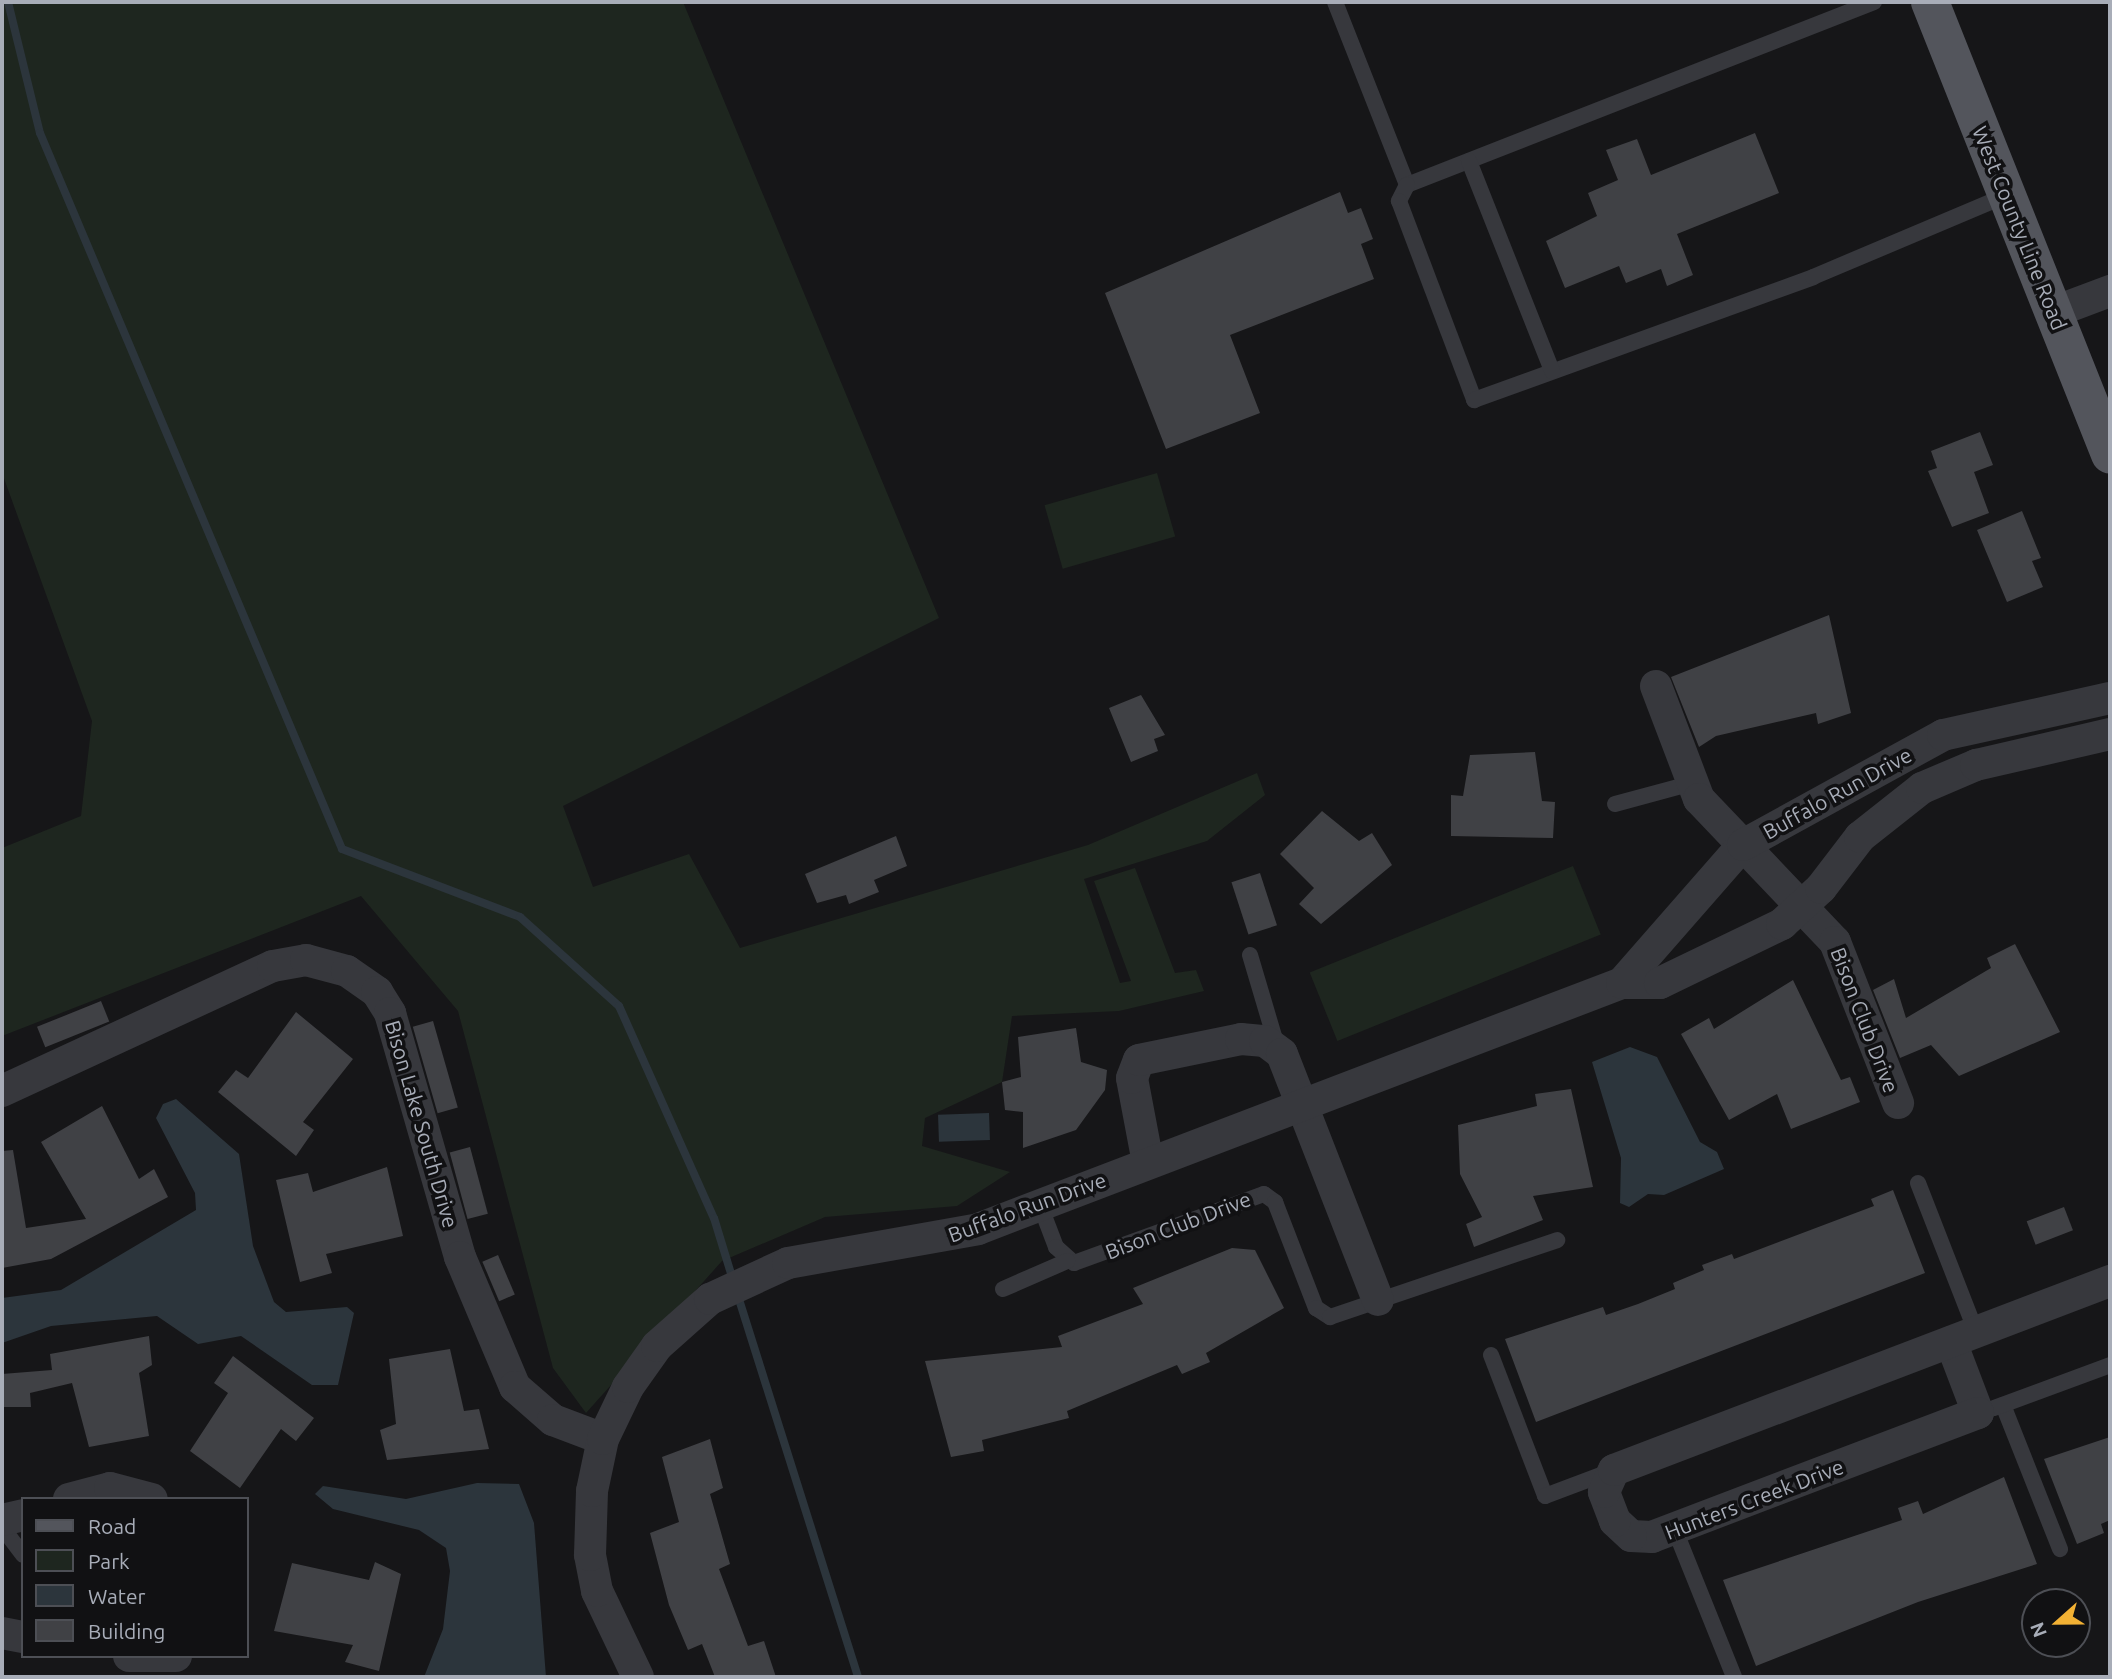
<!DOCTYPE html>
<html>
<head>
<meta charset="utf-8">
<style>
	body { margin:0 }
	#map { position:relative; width:2112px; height:1679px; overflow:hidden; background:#161618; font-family:Ubuntu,sans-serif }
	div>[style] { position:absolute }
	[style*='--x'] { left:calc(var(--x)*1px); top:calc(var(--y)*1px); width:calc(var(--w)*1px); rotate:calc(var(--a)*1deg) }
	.green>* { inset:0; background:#1e261f; transform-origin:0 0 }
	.water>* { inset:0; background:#2c353c; transform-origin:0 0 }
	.stream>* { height:8px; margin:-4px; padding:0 4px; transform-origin:4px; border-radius:4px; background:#2c353c }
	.building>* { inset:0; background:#404145; transform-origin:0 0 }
	.service>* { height:16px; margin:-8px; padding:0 8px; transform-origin:8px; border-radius:8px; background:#37383d }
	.minor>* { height:32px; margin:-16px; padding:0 16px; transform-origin:16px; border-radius:16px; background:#37383d }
	.primary>* { height:38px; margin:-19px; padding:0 19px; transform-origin:19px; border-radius:19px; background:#53555c }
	span { translate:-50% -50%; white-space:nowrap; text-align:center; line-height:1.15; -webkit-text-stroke:7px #111113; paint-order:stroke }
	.street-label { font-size:21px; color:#a8adb8 }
	.frame { position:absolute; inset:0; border:4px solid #a8adb8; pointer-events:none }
	.legend { position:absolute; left:21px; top:1497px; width:228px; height:161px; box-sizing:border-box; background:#111113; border:2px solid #4d4f55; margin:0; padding:9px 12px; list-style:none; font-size:21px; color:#a8adb8 }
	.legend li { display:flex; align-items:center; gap:14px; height:35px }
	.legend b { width:35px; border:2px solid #4d4f55 }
	.north { position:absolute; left:2021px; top:1588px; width:70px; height:70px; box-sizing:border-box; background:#111113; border:2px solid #4d4f55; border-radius:50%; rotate:249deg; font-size:19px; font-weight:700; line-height:28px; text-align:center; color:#a8adb8 }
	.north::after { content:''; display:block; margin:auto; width:24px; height:32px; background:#f2b134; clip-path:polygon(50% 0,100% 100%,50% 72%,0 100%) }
</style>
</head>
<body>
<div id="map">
	<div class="green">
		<div style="clip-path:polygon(2px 2px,683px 2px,939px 618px,563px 806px,593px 887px,689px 854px,740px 948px,1088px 845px,1257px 773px,1265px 795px,1207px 841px,1084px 879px,1120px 983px,1131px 981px,1094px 881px,1135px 868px,1175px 973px,1196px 970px,1204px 991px,1119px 1011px,1012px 1016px,1002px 1082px,925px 1118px,922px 1146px,1010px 1172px,957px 1206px,825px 1217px,722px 1261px,586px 1413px,553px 1368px,458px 1011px,361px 896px,2px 1036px,2px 848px,81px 816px,92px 721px,2px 473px)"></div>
		<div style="left:1157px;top:473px;width:66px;height:117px;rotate:74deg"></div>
		<div style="left:1573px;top:866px;width:74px;height:284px;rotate:68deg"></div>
	</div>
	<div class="water">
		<div style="clip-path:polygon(1630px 1047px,1657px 1057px,1700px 1142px,1717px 1152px,1724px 1169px,1664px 1195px,1648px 1194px,1629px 1207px,1620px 1203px,1621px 1158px,1592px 1062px)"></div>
		<div style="clip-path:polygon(176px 1099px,239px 1154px,253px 1246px,274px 1302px,286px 1312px,347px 1307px,354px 1313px,338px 1385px,312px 1385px,241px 1336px,198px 1344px,157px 1316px,51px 1326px,2px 1343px,2px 1298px,61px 1290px,196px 1210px,195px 1193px,156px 1118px,163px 1104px)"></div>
		<div style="left:989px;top:1113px;width:27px;height:51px;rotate:88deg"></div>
		<div style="clip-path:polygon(477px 1483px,519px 1484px,534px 1523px,546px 1677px,424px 1677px,443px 1629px,450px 1571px,446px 1548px,419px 1530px,333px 1509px,315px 1494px,323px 1486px,406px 1499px)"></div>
	</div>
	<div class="stream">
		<div style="--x:8;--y:2;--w:135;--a:76.3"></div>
		<div style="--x:40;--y:133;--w:777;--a:67.13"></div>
		<div style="--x:342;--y:849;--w:191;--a:20.9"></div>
		<div style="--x:520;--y:917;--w:133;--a:42"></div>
		<div style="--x:619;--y:1006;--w:232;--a:65.9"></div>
		<div style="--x:714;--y:1218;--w:65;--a:73"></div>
		<div style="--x:737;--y:1293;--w:403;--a:72.5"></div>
	</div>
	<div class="building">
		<div style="clip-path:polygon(1755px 133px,1779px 193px,1677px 234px,1693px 275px,1667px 286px,1661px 269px,1626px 283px,1619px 266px,1565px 288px,1546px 241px,1597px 216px,1588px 193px,1618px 180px,1606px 150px,1637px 139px,1651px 175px)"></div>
		<div style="clip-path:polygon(1340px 192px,1348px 213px,1361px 208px,1373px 239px,1361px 244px,1374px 279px,1230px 335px,1260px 413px,1166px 449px,1105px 293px)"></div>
		<div style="clip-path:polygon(1980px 432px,1993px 465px,1974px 472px,1989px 513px,1952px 527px,1928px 471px,1937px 468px,1931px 451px)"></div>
		<div style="clip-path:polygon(2022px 511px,2041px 558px,2032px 561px,2043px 587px,2007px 602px,1977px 530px)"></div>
		<div style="clip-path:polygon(1829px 615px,1851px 713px,1818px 724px,1816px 713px,1716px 736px,1699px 747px,1671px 677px)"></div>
		<div style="clip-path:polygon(1141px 695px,1165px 735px,1154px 739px,1158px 751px,1131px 762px,1109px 708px)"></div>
		<div style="clip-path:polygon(1535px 752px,1542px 801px,1555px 802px,1553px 838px,1451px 836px,1451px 795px,1463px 796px,1470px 755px)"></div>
		<div style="clip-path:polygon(1322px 811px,1359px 841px,1372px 833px,1392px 865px,1321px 924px,1299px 904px,1314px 888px,1280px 854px)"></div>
		<div style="clip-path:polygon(896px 836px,907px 866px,874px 880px,879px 892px,849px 904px,846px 895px,817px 903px,805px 874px)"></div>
		<div style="left:1260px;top:873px;width:55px;height:30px;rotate:72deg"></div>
		<div style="clip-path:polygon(2015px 944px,2060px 1032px,1959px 1076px,1931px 1045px,1900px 1058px,1873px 990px,1894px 979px,1906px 1018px,1991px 968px,1987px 958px)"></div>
		<div style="clip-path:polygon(1793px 980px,1841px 1080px,1850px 1077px,1860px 1102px,1791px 1129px,1777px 1094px,1729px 1120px,1681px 1034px,1709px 1018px,1714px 1029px)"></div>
		<div style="left:101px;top:1001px;width:22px;height:69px;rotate:68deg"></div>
		<div style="clip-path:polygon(296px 1012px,353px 1059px,303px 1122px,314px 1130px,296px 1156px,218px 1092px,236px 1070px,248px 1078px)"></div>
		<div style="left:433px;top:1021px;width:90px;height:21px;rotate:74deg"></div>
		<div style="clip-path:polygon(1076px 1028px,1081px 1062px,1107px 1070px,1105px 1090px,1076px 1130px,1023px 1148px,1023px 1112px,1005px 1110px,1002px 1082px,1021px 1077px,1018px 1037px)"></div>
		<div style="clip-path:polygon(1571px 1089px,1593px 1187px,1533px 1196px,1543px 1220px,1474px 1247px,1466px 1224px,1482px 1217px,1460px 1174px,1458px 1125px,1537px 1106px,1535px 1094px)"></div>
		<div style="clip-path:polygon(102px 1106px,139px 1179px,154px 1169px,168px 1197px,51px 1259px,2px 1268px,2px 1151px,13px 1150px,26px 1228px,86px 1219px,41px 1142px)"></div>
		<div style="left:470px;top:1147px;width:69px;height:21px;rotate:75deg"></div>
		<div style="clip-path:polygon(387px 1167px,403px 1236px,326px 1254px,332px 1273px,300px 1282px,276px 1180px,308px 1173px,313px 1192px)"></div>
		<div style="clip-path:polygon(1893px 1190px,1925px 1273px,1536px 1422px,1505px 1339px,1603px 1307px,1606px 1315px,1638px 1304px,1675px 1289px,1673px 1283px,1704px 1270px,1702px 1265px,1732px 1254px,1734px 1259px,1874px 1206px,1871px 1199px)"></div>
		<div style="left:2064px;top:1207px;width:25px;height:40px;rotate:69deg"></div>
		<div style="clip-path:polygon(1232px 1248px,1255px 1250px,1284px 1308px,1206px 1353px,1210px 1362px,1182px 1374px,1177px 1365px,1067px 1411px,1069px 1418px,982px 1440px,984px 1451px,951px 1457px,925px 1361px,1062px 1347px,1058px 1336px,1143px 1304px,1133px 1288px)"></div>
		<div style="left:498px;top:1255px;width:43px;height:17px;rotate:67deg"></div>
		<div style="clip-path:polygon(149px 1336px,152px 1365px,139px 1373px,149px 1436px,89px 1447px,72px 1383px,30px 1393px,31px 1407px,2px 1407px,2px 1374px,52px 1370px,50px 1354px)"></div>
		<div style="clip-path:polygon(450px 1349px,464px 1411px,479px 1409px,489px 1449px,387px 1460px,380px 1430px,396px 1424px,389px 1359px)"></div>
		<div style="clip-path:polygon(233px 1356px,314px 1418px,296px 1441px,281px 1429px,240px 1488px,190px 1451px,228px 1393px,214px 1383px)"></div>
		<div style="clip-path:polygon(2110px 1437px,2110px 1520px,2101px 1524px,2104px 1533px,2077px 1544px,2044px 1459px)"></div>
		<div style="clip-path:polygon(710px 1439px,723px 1488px,710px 1494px,730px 1564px,719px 1569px,748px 1646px,764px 1641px,776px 1677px,715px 1677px,702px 1644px,688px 1650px,669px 1605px,650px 1533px,679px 1522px,662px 1457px)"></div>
		<div style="clip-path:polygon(2004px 1477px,2037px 1564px,1918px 1602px,1756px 1666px,1723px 1580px,1902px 1520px,1898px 1508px,1918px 1501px,1923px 1514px)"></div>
		<div style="clip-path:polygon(375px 1562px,401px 1574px,379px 1671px,345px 1662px,353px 1645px,274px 1631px,292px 1563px,369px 1580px)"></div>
	</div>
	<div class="service">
		<div style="--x:1335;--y:2;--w:197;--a:68.5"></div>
		<div style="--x:1874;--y:2;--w:502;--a:158.6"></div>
		<div style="--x:1407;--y:185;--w:18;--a:117"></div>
		<div style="--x:1399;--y:201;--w:213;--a:69.3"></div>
		<div style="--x:1474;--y:400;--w:361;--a:-19.9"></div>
		<div style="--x:1813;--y:277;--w:211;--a:-22.9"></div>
		<div style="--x:1469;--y:161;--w:226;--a:68.4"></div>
		<div style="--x:1615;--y:804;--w:81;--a:-15.1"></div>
		<div style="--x:1250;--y:955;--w:95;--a:73.5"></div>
		<div style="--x:1918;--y:1183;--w:160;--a:68.7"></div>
		<div style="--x:1040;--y:1205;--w:45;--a:69.1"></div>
		<div style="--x:1056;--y:1247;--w:24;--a:42"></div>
		<div style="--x:1074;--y:1263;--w:202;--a:-20"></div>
		<div style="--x:1264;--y:1194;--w:14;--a:36"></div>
		<div style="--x:1275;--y:1202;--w:114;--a:68.9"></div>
		<div style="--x:1316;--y:1308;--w:17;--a:33"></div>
		<div style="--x:1330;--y:1317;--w:240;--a:-18.7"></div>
		<div style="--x:1003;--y:1289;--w:70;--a:-23.6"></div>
		<div style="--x:1491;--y:1355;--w:151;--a:69"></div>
		<div style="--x:1545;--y:1496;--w:71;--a:-20.7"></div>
		<div style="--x:2003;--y:1405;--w:155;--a:68.4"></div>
		<div style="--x:1994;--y:1408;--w:124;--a:-20.3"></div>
		<div style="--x:2;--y:1527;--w:35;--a:53"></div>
		<div style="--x:1675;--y:1530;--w:158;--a:68.1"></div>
	</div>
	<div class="minor">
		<div style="--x:2054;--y:312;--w:60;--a:-20.6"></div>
		<div style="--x:1656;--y:686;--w:121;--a:69.2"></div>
		<div style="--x:1699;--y:799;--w:197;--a:46.4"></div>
		<div style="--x:1835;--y:942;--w:173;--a:68.6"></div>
		<div style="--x:1622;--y:983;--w:184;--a:-48.8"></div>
		<div style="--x:1743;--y:845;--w:228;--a:-28.8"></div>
		<div style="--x:1943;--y:735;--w:171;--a:-12.5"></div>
		<div style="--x:2;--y:1091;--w:298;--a:-24.8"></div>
		<div style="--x:273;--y:966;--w:34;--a:-10"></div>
		<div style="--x:306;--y:960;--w:42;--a:15"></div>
		<div style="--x:347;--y:971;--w:37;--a:35"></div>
		<div style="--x:377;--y:992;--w:25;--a:58"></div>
		<div style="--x:390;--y:1013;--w:254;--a:74"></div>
		<div style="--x:460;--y:1257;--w:141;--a:67.1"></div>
		<div style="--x:515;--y:1387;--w:50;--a:41"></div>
		<div style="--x:553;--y:1420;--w:53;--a:20.8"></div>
		<div style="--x:1148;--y:1163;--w:86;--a:-100.7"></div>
		<div style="--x:1132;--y:1078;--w:19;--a:-69"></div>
		<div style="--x:1139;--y:1060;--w:104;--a:-11.6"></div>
		<div style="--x:1241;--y:1039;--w:24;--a:5"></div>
		<div style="--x:1265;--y:1041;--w:21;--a:37"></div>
		<div style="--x:1282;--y:1054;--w:264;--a:68.7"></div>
		<div style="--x:1951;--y:1342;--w:76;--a:69.2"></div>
		<div style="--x:1978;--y:1413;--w:349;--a:159.2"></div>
		<div style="--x:1652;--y:1537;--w:21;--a:-177"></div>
		<div style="--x:1631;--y:1536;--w:22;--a:-137"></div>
		<div style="--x:1615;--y:1521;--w:31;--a:-111"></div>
		<div style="--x:1604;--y:1492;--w:24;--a:-66"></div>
		<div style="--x:1614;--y:1470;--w:531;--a:-20.86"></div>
		<div style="--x:69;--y:1499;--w:42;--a:-15"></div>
		<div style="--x:110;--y:1488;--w:43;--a:14.7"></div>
		<div style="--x:2;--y:1520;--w:22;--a:-13"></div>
		<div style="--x:2;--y:1633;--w:21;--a:11"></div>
		<div style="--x:129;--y:1656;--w:47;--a:0"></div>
		<div style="--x:638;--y:1677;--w:95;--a:-115.5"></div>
		<div style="--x:597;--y:1591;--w:37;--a:-101"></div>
		<div style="--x:590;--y:1555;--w:64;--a:-88.2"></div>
		<div style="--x:592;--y:1491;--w:53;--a:-78.1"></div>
		<div style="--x:603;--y:1439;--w:58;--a:-64.3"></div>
		<div style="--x:628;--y:1387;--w:50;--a:-54.7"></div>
		<div style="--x:657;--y:1346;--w:71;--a:-41.6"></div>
		<div style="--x:710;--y:1299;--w:86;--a:-24.8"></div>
		<div style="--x:788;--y:1263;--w:193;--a:-10.1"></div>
		<div style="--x:978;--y:1229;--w:689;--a:-20.91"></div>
		<div style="--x:1622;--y:983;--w:38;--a:0"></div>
		<div style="--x:1660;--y:983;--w:136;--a:-25.8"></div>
		<div style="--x:1782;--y:924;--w:53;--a:-42.7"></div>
		<div style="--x:1821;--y:888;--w:64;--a:-52.6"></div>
		<div style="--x:1860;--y:837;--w:79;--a:-38.3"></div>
		<div style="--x:1922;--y:788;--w:59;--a:-23.1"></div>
		<div style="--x:1976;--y:765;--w:138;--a:-13"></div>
	</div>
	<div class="primary">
		<div style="--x:1930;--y:2;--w:487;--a:68.3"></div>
	</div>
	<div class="street-label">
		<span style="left:2020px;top:228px;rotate:68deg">West County Line Road</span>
		<span style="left:1837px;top:793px;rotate:-29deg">Buffalo Run Drive</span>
		<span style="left:1865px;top:1020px;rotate:69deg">Bison Club Drive</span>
		<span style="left:422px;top:1124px;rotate:74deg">Bison Lake South Drive</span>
		<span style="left:1027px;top:1207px;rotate:-20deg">Buffalo Run Drive</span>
		<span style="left:1178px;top:1225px;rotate:-21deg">Bison Club Drive</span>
		<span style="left:1754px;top:1499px;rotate:-21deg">Hunters Creek Drive</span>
	</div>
	<div class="frame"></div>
	<ul class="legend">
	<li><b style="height:9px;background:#53555c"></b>Road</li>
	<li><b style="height:19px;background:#1e261f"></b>Park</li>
	<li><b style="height:19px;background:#2c353c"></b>Water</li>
	<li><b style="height:19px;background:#404145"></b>Building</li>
	</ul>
	<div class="north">N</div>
</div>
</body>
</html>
